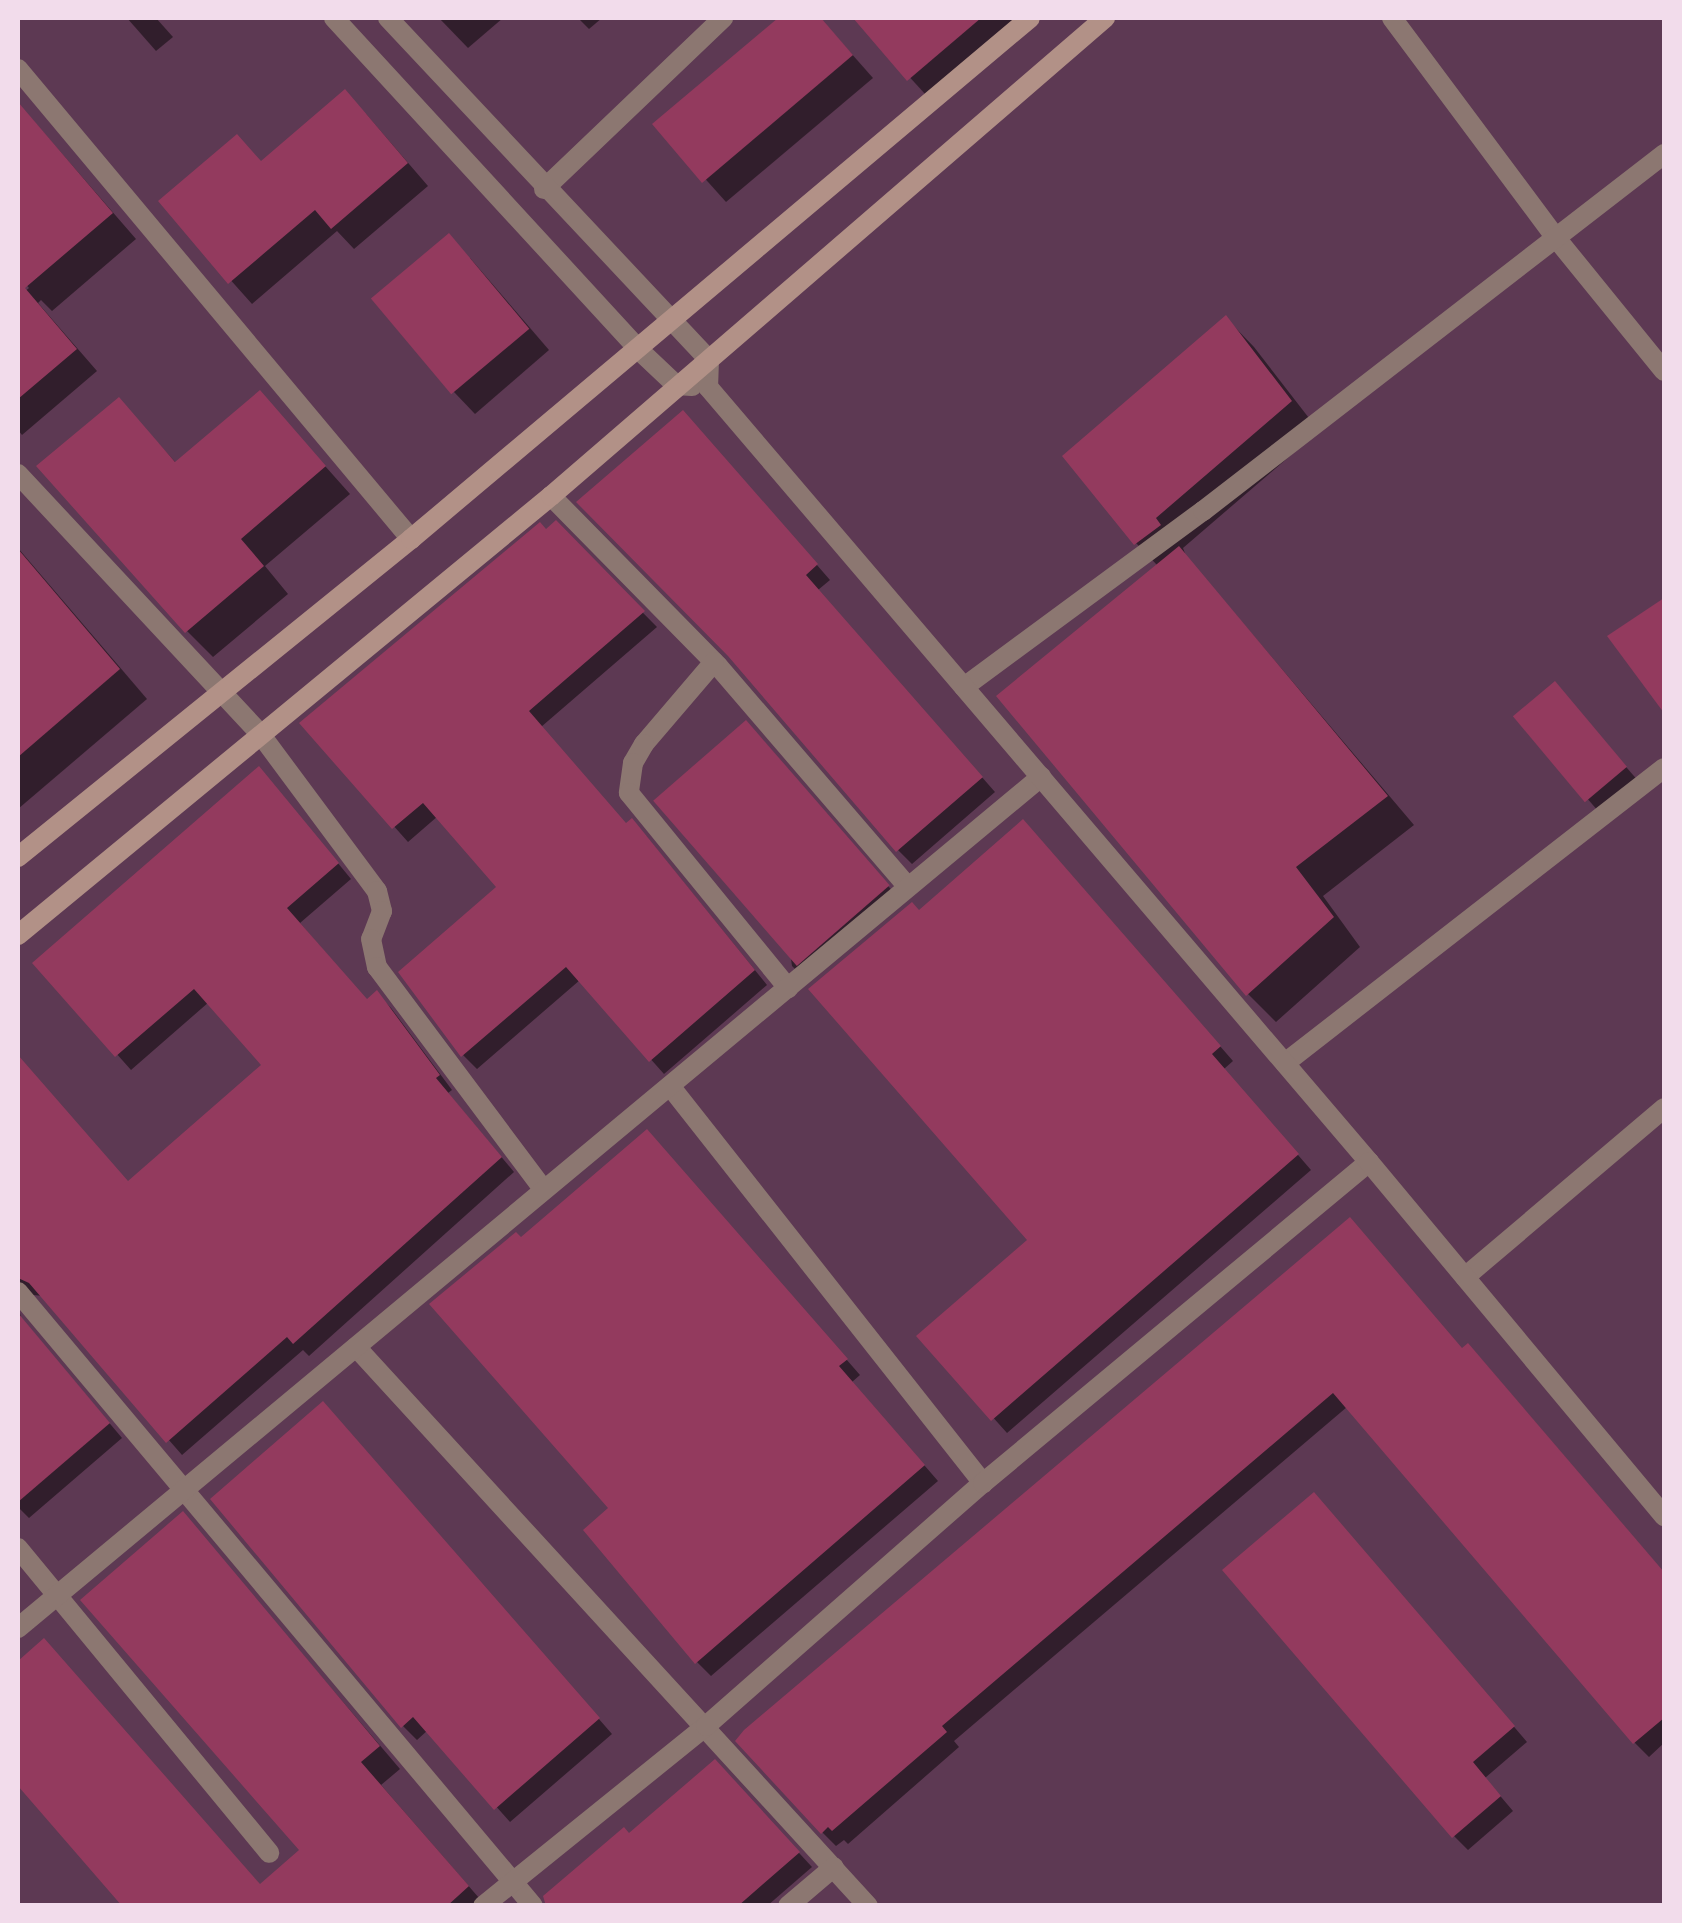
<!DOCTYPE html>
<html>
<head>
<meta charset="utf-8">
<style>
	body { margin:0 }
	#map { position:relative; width:1682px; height:1923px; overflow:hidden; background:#5d3953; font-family:"Space Grotesk",sans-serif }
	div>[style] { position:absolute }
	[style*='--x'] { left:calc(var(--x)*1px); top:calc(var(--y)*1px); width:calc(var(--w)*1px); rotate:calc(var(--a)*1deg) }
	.shadow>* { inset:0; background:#0007; transform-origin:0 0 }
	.building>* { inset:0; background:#933a5e; transform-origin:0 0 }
	.minor>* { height:20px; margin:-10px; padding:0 10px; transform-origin:10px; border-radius:10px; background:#8c7771 }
	.tertiary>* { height:20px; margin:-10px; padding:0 10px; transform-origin:10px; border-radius:10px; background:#8c7771 }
	.secondary>* { height:20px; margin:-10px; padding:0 10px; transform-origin:10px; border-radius:10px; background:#b29187 }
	span { translate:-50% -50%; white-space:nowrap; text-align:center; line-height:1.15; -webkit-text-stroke:8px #382733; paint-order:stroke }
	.frame { position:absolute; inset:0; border:20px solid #f2dceb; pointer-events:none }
</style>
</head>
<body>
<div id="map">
	<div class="shadow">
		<div style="clip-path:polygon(127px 18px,156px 18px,173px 37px,156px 51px)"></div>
		<div style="clip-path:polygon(439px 18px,503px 18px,468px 48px)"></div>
		<div style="clip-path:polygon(578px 18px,602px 18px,589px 29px)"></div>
		<div style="clip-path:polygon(782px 18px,820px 18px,873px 78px,726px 202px,656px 124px)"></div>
		<div style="clip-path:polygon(871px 18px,1039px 18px,936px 106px,862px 25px)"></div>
		<div style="clip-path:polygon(18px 103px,136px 239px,52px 311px,41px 300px,38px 303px,97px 371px,22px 435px,18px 430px,18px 297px,29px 288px,18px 275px)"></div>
		<div style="clip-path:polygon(366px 114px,428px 186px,354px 249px,337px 231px,252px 304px,161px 202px,262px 163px)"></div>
		<div style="clip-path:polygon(470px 258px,549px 350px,475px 414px,454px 392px)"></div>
		<div style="clip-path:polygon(1226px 318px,1254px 347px,1319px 431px,1183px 548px,1186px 556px,1414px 825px,1323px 896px,1360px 947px,1276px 1022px,1248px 994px,1157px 565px,1136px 543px)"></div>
		<div style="clip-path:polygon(260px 393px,350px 494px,265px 566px,288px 594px,213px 657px,187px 631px,119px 400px,177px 464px)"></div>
		<div style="clip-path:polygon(697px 427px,830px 580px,818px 590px,995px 792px,912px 864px,898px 850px)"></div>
		<div style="clip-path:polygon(555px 524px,657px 627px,541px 727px,627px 826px,646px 836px,767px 985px,664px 1074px,580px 980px,477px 1069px,463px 1055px,500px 887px,438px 816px,408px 842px,302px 723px)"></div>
		<div style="clip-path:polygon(18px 548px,147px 699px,18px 809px)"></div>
		<div style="clip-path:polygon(1662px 603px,1664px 606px,1664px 709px,1610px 637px)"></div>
		<div style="left:1554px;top:684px;width:140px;height:50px;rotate:49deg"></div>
		<div style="clip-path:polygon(760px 737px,901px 901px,806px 980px,792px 966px)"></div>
		<div style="clip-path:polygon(273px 784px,351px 879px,300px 923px,368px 1002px,377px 994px,391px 1008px,452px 1090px,448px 1093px,514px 1172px,309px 1356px,303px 1350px,182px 1455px,43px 1296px,24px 1294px,18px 1303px,21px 1318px,122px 1438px,29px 1518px,18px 1507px,18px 1057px,128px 1184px,264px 1066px,209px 1002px,131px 1070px,36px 963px)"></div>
		<div style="clip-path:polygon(1037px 836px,1233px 1061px,1224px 1069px,1311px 1170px,1007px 1433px,920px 1336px,1031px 1240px,919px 912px)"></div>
		<div style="clip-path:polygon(661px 1147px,860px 1375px,852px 1382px,938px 1481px,711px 1676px,697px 1662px,611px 1508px,521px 1240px)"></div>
		<div style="clip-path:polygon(1350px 1221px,1463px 1351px,1482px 1360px,1664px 1573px,1664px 1743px,1649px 1757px,1635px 1743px,1347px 1407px,954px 1741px,959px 1747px,848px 1844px,844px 1840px,836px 1846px,822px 1832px)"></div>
		<div style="clip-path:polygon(337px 1418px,612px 1734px,510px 1822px,428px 1730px,417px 1740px,403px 1726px)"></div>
		<div style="clip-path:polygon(1328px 1510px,1527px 1742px,1485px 1778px,1513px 1811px,1468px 1850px,1454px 1836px)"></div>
		<div style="clip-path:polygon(183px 1514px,400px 1769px,381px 1785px,486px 1906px,125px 1906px,18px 1782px,18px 1664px,44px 1641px,261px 1886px,302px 1851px)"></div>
		<div style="clip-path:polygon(728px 1776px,812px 1867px,767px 1906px,563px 1906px,629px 1836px)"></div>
	</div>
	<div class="building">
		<div style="clip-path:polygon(778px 18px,821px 18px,853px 55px,702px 183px,652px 124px)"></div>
		<div style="clip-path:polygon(853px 18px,981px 18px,907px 81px)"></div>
		<div style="clip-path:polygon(345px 89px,408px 163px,331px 229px,315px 210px,228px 284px,158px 201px,237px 134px,261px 161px)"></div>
		<div style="clip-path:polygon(18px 102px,113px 213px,25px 288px,77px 349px,18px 399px)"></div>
		<div style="left:449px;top:233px;width:125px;height:102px;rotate:50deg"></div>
		<div style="clip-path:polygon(1226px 315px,1292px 401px,1156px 518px,1161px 525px,1134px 545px,1062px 456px)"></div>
		<div style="clip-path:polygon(260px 390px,326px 466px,241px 539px,264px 566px,185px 633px,36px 466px,119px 397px,175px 462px)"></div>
		<div style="clip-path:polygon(683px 410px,818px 564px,806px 575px,983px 777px,896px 852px,728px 656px,576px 502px)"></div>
		<div style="clip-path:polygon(556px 520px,645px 611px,529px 711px,626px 823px,632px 818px,755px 970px,649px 1062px,566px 967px,461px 1057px,398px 972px,496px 887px,423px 803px,392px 829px,299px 723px,540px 522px,546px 529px)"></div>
		<div style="clip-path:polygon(1179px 546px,1388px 796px,1296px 867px,1334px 917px,1246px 996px,996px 696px)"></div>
		<div style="clip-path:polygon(18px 549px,120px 669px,18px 757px)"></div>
		<div style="clip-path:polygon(1664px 598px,1664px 713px,1607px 636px)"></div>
		<div style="left:1555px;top:681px;width:112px;height:55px;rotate:50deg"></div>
		<div style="left:746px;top:720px;width:219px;height:123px;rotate:49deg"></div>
		<div style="clip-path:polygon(259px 766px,339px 863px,287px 908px,367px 999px,377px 990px,440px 1075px,436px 1078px,502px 1157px,293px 1344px,287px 1337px,166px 1443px,29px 1283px,18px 1278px,18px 1055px,128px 1181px,261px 1065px,194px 989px,115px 1057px,32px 963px)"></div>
		<div style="clip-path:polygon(1023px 819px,1221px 1046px,1212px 1054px,1299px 1154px,991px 1421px,916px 1336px,1027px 1240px,808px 989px,912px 902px,919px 910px)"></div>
		<div style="clip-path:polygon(647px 1129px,848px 1359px,839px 1366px,925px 1465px,695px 1664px,583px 1530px,608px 1508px,429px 1304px,516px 1232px,521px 1237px)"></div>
		<div style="clip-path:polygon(1350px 1217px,1462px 1348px,1468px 1343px,1664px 1572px,1664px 1718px,1633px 1744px,1333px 1393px,942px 1726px,947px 1732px,832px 1831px,828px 1827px,821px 1834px,735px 1741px,744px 1730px)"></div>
		<div style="clip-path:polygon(18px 1313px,110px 1423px,18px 1502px)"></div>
		<div style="clip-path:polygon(323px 1401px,600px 1718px,494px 1810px,413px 1717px,401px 1728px,210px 1499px)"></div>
		<div style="clip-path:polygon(1314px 1492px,1515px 1726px,1473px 1762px,1501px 1796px,1452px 1838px,1222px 1570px)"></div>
		<div style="clip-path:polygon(183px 1511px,380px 1746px,361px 1762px,469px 1886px,447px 1906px,122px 1906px,18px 1786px,18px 1661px,44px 1638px,260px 1884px,299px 1850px,80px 1600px)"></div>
		<div style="clip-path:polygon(715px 1759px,800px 1852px,738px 1906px,546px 1906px,543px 1896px,624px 1827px,629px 1833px)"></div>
	</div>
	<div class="minor">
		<div style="--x:1392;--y:18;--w:274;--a:53.3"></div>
		<div style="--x:1556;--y:238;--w:171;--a:50.9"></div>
		<div style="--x:18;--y:69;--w:613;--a:50.1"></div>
		<div style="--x:544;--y:189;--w:248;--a:-43.7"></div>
		<div style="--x:18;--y:474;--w:357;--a:47"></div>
		<div style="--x:261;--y:735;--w:194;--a:53.4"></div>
		<div style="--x:377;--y:891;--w:21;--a:76"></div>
		<div style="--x:382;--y:911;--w:30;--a:111"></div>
		<div style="--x:371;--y:939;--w:29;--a:78"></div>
		<div style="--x:377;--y:967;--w:277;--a:53.2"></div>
		<div style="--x:551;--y:496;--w:238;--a:45.5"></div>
		<div style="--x:718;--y:666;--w:291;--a:49.3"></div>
		<div style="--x:714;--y:662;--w:108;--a:130.5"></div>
		<div style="--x:644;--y:744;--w:22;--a:120"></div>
		<div style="--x:633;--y:763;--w:30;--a:98"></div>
		<div style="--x:629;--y:793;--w:252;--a:50.8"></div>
		<div style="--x:964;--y:687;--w:297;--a:-36.4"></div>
		<div style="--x:1203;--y:511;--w:583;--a:-37.75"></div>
		<div style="--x:1285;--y:1063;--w:480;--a:-37.9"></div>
		<div style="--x:670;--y:1086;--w:506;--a:51.75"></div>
		<div style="--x:1465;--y:1277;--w:261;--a:-40.3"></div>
		<div style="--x:18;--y:1292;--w:801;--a:50.01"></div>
		<div style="--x:356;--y:1347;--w:758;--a:47.51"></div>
		<div style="--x:18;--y:1548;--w:395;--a:50.5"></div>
		<div style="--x:18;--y:1628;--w:1331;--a:-39.76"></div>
		<div style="--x:483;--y:1906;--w:287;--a:-38.9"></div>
		<div style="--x:706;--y:1726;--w:368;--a:-41.3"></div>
		<div style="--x:983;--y:1483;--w:502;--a:-39.75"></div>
		<div style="--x:788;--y:1906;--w:60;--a:-40.3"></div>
	</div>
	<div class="tertiary">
		<div style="--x:334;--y:18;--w:451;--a:47.4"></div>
		<div style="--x:639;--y:350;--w:51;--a:43.4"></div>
		<div style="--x:676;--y:385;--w:16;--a:4"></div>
		<div style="--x:388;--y:18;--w:469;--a:46.8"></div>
		<div style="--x:709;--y:360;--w:27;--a:92"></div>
		<div style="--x:708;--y:387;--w:1019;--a:49.54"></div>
		<div style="--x:1369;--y:1162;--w:461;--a:50.2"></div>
	</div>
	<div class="secondary">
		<div style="--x:18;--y:857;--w:506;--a:-38.98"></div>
		<div style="--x:411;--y:539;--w:809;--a:-40.09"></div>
		<div style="--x:18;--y:935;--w:691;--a:-39.48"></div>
		<div style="--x:551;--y:496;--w:732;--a:-40.79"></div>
	</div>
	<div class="frame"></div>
</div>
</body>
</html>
